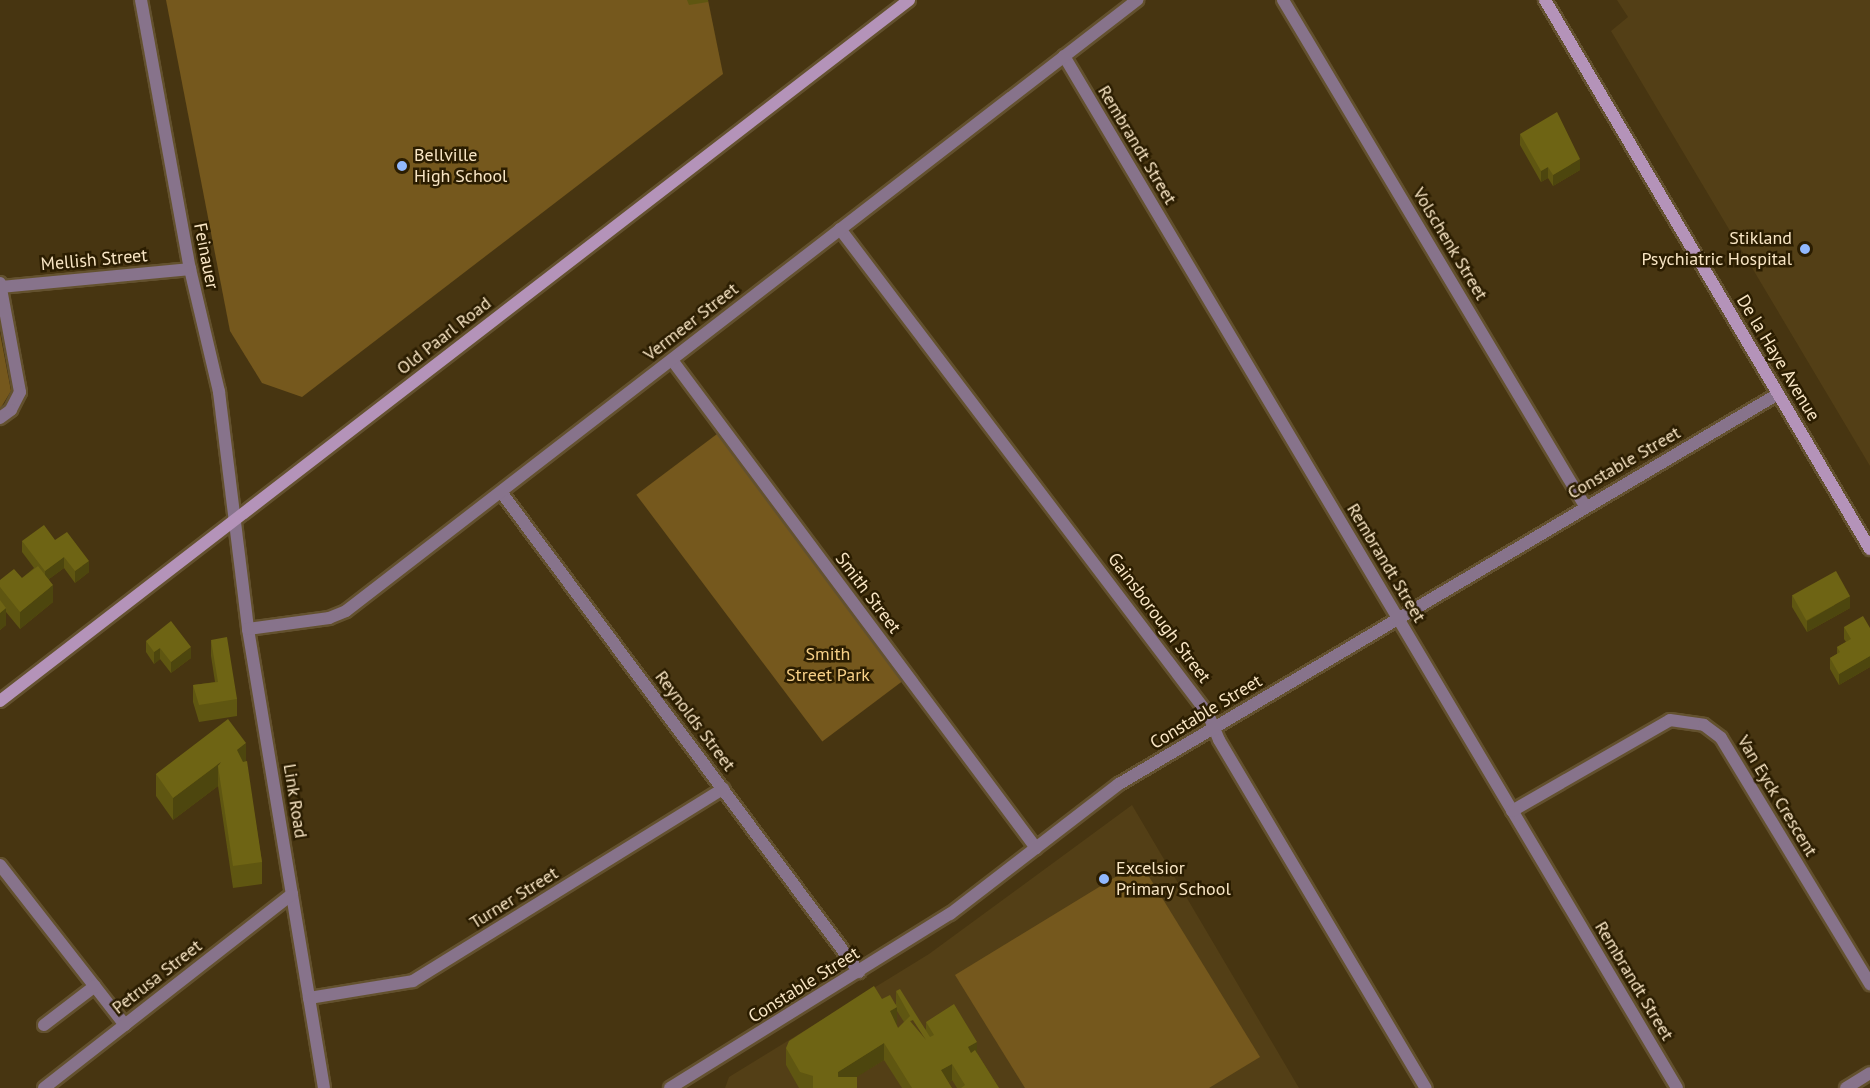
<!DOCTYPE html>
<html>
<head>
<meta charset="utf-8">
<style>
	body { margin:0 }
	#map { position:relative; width:1870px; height:1088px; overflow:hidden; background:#473511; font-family:"PT Sans",sans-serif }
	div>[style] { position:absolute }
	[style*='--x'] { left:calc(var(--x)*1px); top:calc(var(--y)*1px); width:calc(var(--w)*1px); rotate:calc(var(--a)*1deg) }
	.built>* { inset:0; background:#533f16 }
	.green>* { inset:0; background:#75581d; transform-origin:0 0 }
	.roads { filter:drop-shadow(2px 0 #63512e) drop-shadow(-2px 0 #63512e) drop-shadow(0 2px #63512e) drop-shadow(0 -2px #63512e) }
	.street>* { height:12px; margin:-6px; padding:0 6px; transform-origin:6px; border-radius:6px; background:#87738b }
	.secondary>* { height:12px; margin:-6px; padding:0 6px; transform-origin:6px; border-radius:6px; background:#b493b9 }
	.wall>* { inset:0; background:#5f5611 }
	.shaded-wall>* { inset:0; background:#4d460e }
	.building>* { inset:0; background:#6e6414; transform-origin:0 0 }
	.dots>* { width:16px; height:16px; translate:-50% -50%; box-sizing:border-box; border:3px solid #2b1d01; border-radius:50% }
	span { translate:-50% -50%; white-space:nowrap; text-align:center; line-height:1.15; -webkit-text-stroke:5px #2b1d01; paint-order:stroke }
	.street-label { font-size:18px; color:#f9e6c5 }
	.poi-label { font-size:18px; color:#f9e6c5 }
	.left { translate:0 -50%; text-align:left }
	.right { translate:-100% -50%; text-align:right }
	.park-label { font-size:18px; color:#f8d188 }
</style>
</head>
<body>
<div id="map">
	<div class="built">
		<div style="clip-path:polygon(1617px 0,1870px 0,1870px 466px,1611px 31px,1628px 17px)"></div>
		<div style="clip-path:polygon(1132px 805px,1299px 1088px,725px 1088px,729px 1077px,929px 954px)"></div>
	</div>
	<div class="green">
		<div style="clip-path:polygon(166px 0,708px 0,723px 74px,302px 397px,262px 383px,230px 331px)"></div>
		<div style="clip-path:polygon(0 333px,11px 391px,0 409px)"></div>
		<div style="left:717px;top:434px;width:309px;height:101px;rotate:53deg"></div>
		<div style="clip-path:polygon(1140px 862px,1260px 1057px,1209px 1088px,1025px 1088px,955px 975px)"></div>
	</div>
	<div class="roads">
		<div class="street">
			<div style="--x:141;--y:0;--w:273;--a:79.7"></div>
			<div style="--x:190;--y:269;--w:126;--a:76.7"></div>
			<div style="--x:219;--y:392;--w:239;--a:83"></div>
			<div style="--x:248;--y:629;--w:465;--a:80.6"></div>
			<div style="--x:1283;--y:0;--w:589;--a:59.17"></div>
			<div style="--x:1064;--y:56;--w:1200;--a:59.29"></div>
			<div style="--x:840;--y:229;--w:609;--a:52.81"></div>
			<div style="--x:1208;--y:714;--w:28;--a:67"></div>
			<div style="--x:1219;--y:740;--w:405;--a:59.3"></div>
			<div style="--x:0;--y:283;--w:111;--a:79.6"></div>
			<div style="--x:20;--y:392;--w:20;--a:117"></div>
			<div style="--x:11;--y:410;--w:14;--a:144"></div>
			<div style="--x:1;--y:287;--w:190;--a:-5.4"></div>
			<div style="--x:672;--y:360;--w:609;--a:53.28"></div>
			<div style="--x:501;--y:492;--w:599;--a:53.28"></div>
			<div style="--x:248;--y:629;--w:82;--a:-7.7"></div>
			<div style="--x:329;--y:618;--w:18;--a:-22"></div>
			<div style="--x:346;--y:611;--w:1000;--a:-37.68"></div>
			<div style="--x:1512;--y:811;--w:182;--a:-29.9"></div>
			<div style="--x:1670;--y:720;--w:34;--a:8"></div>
			<div style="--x:1704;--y:725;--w:21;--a:37"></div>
			<div style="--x:1721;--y:738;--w:288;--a:58.8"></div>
			<div style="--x:0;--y:865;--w:203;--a:52"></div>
			<div style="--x:309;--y:998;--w:105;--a:-9.3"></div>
			<div style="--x:413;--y:981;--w:365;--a:-31.8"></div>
			<div style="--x:44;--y:1025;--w:64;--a:-37.4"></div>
			<div style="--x:44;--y:1088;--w:315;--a:-38"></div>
			<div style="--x:670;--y:1088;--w:330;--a:-31.9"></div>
			<div style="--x:950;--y:914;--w:213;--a:-37.6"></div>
			<div style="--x:1119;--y:784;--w:766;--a:-30.62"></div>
			<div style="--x:1846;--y:1088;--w:28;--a:-32"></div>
		</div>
		<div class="secondary">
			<div style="--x:1545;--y:0;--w:638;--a:59.38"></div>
			<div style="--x:0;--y:701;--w:1148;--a:-37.64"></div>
		</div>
	</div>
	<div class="wall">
		<div style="clip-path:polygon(687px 0,708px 0,708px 2px,689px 5px)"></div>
		<div style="clip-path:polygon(1520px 134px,1580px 170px,1553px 186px,1548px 178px,1541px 182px,1520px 145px)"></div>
		<div style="clip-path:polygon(55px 540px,89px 572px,75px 583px,64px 568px,49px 579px,53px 602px,20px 629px,6px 612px,6px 625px,0 630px,0 580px,22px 578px,34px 568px,22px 552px,22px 541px)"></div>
		<div style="clip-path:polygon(1792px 595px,1850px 608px,1807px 632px,1792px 607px)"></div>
		<div style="clip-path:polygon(1844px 627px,1870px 628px,1870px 667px,1839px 685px,1830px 669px,1830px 658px,1837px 654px,1837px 647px,1846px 642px,1844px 639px)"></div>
		<div style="clip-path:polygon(211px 640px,237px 699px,237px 716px,199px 722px,193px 702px,193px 685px,215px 682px,211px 656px)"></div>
		<div style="clip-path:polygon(146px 641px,191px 658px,171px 673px,160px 659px,154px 664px,146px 652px)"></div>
		<div style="clip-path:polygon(246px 761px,262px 862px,262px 884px,233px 888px,218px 786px,173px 820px,156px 796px,156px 774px)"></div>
		<div style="clip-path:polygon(evenodd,896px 991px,926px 1030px,926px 1022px,977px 1053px,999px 1088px,957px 1088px,952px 1080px,948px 1083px,952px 1088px,902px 1088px,884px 1060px,856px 1077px,857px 1088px,799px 1088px,786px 1065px,786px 1048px,896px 1004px,896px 991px,897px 1011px,904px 1022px,898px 1028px,896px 1024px,897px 1024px,897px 1011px,896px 991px,913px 1020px,926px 1040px,910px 1021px,913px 1020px)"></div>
	</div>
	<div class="shaded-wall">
		<div style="clip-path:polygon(1580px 159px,1580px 170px,1553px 186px,1553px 175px)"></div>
		<div style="clip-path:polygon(1548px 167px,1548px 178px,1541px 182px,1541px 171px)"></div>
		<div style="clip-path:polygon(64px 557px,64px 568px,45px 582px,45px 571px)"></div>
		<div style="clip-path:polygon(89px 561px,89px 572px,75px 583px,75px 571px)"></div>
		<div style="clip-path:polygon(53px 585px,53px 602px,20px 629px,20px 612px)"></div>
		<div style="clip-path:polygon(1850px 596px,1850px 608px,1807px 632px,1807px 621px)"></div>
		<div style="clip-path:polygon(6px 608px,6px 625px,0 630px,0 613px)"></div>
		<div style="clip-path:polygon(191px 647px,191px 658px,171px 673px,171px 662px)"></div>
		<div style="clip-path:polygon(160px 648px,160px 659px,154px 664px,154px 652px)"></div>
		<div style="clip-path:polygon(1870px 656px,1870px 667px,1839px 685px,1839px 674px)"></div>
		<div style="clip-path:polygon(246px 743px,246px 765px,237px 772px,237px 750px)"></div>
		<div style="clip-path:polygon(221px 762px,218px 766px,218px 786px,173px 820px,173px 798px)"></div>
		<div style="clip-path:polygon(897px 1007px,897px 1024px,890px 1028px,890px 1011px)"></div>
		<div style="clip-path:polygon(977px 1042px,977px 1059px,968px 1064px,968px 1047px)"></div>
		<div style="clip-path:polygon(884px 1043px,884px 1060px,839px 1088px,838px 1072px)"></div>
		<div style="clip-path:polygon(952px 1064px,952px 1080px,941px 1087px,941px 1070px)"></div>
	</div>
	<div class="building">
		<div style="clip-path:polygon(1557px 112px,1580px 159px,1553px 175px,1548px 167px,1541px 171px,1520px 134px)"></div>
		<div style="clip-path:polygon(44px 525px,55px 540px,67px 532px,89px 561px,75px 571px,64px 557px,45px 571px,22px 541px)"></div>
		<div style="clip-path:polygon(38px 566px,53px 585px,20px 612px,0 587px,0 580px,14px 569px,22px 578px)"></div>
		<div style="left:1836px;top:571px;width:29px;height:50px;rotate:61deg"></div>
		<div style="clip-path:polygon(0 600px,6px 608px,0 613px)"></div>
		<div style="clip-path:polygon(1863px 616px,1870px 628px,1870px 656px,1839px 674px,1830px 658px,1840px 652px,1837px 647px,1851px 639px,1844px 627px)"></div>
		<div style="clip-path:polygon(171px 621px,191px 647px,171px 662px,160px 648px,154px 652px,146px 641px)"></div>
		<div style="clip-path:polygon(227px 637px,237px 699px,199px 705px,193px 685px,218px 682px,211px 640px)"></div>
		<div style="clip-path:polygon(228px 719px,246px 743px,237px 750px,243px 762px,247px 761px,262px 862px,233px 866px,218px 766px,221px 762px,173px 798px,156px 774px)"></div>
		<div style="clip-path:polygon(evenodd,874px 986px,882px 999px,890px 995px,897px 1007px,890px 1011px,898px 1028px,910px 1016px,896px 991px,900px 989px,930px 1037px,934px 1035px,926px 1022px,954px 1004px,977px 1042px,968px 1047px,971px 1053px,975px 1050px,999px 1088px,961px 1088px,965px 1085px,952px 1064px,941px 1070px,952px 1088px,912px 1088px,884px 1043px,838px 1072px,838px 1077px,857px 1077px,857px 1088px,813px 1088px,813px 1076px,800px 1072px,786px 1048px,789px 1041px,874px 986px,913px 1020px,926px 1040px,910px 1021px,913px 1020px)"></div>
	</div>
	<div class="dots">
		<div style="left:402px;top:166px;background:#91b8fd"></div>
		<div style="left:1805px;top:249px;background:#91b8fd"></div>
		<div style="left:1104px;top:879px;background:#91b8fd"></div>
	</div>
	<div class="street-label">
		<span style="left:1137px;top:145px;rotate:59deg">Rembrandt Street</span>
		<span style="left:1450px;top:244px;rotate:59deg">Volschenk Street</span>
		<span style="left:206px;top:256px;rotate:79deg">Feinauer</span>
		<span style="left:94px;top:260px;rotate:-5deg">Mellish Street</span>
		<span style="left:691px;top:322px;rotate:-38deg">Vermeer Street</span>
		<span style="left:444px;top:336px;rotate:-38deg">Old Paarl Road</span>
		<span style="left:1778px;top:358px;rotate:59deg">De la Haye Avenue</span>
		<span style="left:1624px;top:463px;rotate:-30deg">Constable Street</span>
		<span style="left:1386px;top:563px;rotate:59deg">Rembrandt Street</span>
		<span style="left:868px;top:593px;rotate:53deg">Smith Street</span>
		<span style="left:1159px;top:618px;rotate:53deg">Gainsborough Street</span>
		<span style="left:1206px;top:712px;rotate:-31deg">Constable Street</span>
		<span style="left:695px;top:721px;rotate:53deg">Reynolds Street</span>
		<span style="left:1777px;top:796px;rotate:59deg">Van Eyck Crescent</span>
		<span style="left:295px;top:801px;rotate:81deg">Link Road</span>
		<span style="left:514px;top:898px;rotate:-32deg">Turner Street</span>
		<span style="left:157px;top:977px;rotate:-38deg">Petrusa Street</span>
		<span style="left:1634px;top:981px;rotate:59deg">Rembrandt Street</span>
		<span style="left:804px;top:985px;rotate:-32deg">Constable Street</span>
	</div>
	<div class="poi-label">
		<span class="left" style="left:414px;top:166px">Bellville<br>High School</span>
		<span class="right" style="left:1792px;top:249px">Stikland<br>Psychiatric Hospital</span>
		<span class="left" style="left:1116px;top:879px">Excelsior<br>Primary School</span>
	</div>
	<div class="park-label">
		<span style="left:828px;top:665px">Smith<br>Street Park</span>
	</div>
</div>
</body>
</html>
